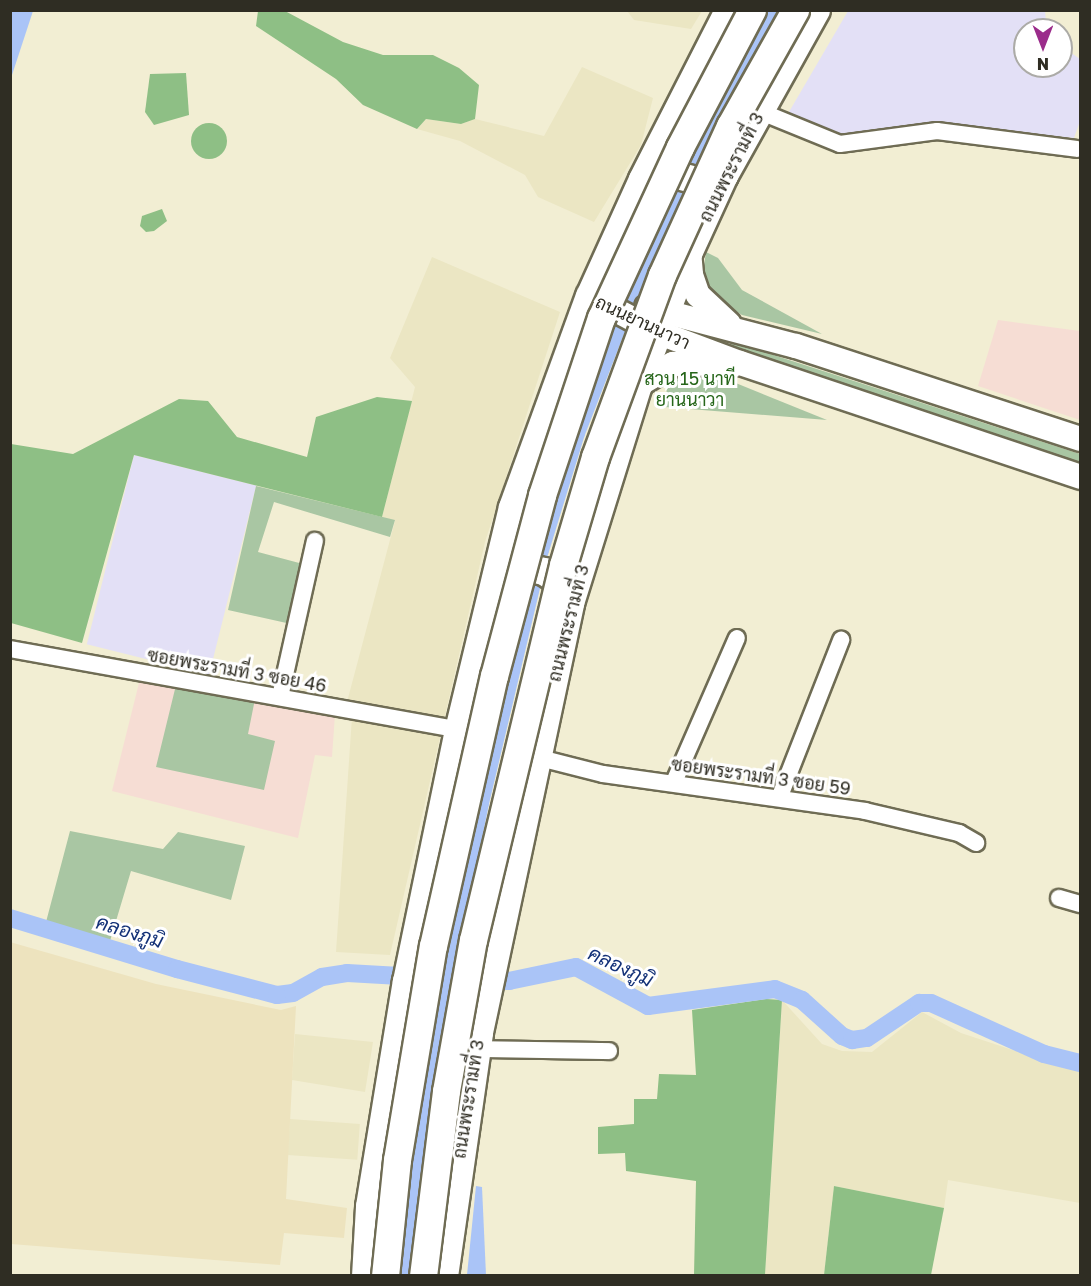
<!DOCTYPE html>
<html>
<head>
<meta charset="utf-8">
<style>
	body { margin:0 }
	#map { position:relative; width:1091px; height:1286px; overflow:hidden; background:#f2eed3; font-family:"Golos Text",Sarabun,sans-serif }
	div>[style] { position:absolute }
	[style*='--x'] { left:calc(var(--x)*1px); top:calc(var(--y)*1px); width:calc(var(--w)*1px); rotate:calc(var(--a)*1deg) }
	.built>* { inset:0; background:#ebe6c3; transform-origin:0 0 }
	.industrial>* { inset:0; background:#e3e0f6; transform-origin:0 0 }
	.education>* { inset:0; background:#f6ddd4 }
	.green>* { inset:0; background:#a9c6a3 }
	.forest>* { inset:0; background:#8ebf85 }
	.round { border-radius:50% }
	.sand>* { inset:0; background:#ede3be }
	.water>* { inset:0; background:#aac4f7 }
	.canal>* { height:18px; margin:-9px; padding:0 9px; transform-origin:9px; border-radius:9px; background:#aac4f7 }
	.roads { filter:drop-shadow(2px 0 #6f6c54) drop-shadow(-2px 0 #6f6c54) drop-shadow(0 2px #6f6c54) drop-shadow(0 -2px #6f6c54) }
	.minor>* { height:16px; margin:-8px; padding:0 8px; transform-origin:8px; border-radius:8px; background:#fff }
	.secondary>* { height:24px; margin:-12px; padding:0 12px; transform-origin:12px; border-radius:12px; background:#fff }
	.primary>* { height:27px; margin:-13.5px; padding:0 13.5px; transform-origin:13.5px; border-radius:13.5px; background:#fff }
	.bridges { filter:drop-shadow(2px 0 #6f6c54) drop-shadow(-2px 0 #6f6c54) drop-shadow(0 2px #6f6c54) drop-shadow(0 -2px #6f6c54) }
	.primary-bridge>* { height:27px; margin:-13.5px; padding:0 13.5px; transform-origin:13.5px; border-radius:13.5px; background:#fff }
	span { translate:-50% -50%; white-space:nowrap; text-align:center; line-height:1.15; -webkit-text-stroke:6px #fff; paint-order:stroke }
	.street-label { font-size:18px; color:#2f2d23 }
	.park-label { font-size:18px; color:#26661a }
	.water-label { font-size:20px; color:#143278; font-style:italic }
	.frame { position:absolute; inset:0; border:12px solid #2f2d23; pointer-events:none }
	.north { position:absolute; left:1013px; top:18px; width:60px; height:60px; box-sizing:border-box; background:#fff; border:2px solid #acaba7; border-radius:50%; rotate:180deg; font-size:16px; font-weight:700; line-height:24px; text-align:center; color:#2f2d23 }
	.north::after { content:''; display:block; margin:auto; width:21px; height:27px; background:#9b2c8b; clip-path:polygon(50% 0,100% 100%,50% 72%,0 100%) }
</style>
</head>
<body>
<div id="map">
	<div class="built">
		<div style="clip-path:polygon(627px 11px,702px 11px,691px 29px,634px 20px)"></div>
		<div style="clip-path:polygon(582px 67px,653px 98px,641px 145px,594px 222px,538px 197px,525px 175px,460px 141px,417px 129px,426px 119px,461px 124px,475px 119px,544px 136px)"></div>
		<div style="clip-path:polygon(432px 257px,560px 312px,485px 542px,390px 955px,336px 952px,352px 717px,347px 702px,395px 521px,382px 517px,415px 387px,390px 358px)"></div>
		<div style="clip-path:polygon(782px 1000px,822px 1044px,842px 1051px,872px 1052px,922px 1012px,961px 1033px,1080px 1072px,1080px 1203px,948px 1180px,944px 1208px,834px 1186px,824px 1275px,765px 1276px)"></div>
		<div style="clip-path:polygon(295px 1034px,373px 1042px,365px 1092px,292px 1080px)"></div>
		<div style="left:290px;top:1119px;width:70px;height:36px;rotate:4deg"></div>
	</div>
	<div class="industrial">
		<div style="clip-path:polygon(848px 11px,1045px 11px,1047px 30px,1025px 30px,1025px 66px,1061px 66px,1061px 46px,1080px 59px,1080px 121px,1074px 138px,928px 123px,844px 138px,786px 117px)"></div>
		<div style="left:134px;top:455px;width:126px;height:195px;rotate:14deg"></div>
	</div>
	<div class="education">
		<div style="clip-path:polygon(998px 320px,1080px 331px,1080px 420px,978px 386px)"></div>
		<div style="clip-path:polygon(140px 679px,335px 714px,332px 757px,315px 755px,298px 838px,112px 791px)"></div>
	</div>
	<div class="green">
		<div style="clip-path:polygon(706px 252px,718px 258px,742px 290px,822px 334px,742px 315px,714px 298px,701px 285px)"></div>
		<div style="clip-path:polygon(733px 342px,1080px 454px,1080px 465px,730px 346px)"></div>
		<div style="clip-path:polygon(687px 370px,716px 375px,827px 420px,665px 407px,668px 378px)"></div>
		<div style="clip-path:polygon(256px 486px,395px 520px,390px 537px,274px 502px,258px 552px,303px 564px,291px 624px,228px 610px)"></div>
		<div style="clip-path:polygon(176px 685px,255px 699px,248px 734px,275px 741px,264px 790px,156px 767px)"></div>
		<div style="clip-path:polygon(70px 831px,163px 849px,178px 832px,245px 846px,231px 900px,131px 871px,110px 941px,46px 922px)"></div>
	</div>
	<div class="forest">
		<div style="clip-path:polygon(258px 11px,285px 11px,343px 42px,383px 55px,433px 55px,459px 68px,479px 85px,475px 119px,461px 124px,426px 119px,417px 129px,363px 105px,336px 79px,256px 26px)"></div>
		<div style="clip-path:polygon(186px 73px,189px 115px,154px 125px,145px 112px,150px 74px)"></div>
		<div class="round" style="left:191px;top:123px;width:36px;height:36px"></div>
		<div style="clip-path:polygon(162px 209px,167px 221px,154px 231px,146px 232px,140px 226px,142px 216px)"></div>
		<div style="clip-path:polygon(377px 397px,412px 401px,382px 517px,134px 455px,82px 643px,11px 623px,11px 444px,73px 454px,179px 399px,208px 401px,237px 437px,307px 457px,316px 417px)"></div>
		<div style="clip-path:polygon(766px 999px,782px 1000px,765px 1275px,694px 1275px,696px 1181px,626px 1171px,625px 1153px,598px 1154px,598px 1127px,634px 1124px,634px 1099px,657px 1099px,659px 1074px,696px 1075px,692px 1010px)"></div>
		<div style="clip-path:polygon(834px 1186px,944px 1208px,931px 1275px,824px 1275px)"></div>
	</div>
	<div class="sand">
		<div style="clip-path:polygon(10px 942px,156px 984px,281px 1010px,296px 1006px,286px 1199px,347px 1208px,344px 1238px,284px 1233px,280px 1265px,11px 1244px)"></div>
	</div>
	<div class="water">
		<div style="clip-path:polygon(11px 10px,33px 11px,11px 78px,10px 11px)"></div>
		<div style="clip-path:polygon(476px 1186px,482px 1187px,486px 1275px,467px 1275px)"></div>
	</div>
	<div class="canal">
		<div style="--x:10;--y:918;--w:175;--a:17"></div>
		<div style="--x:177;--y:969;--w:103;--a:14.6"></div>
		<div style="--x:277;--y:995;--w:16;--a:-7"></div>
		<div style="--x:293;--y:993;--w:33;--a:-29"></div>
		<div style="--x:322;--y:977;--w:25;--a:-9"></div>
		<div style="--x:347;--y:973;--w:71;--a:3.2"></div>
		<div style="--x:479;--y:980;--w:30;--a:2"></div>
		<div style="--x:509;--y:981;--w:68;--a:-11.8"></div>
		<div style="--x:576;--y:967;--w:82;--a:28.4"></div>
		<div style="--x:648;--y:1006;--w:128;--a:-7.6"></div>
		<div style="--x:775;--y:989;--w:29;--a:22"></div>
		<div style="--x:802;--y:1000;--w:54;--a:42"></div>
		<div style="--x:842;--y:1036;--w:11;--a:22"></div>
		<div style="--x:852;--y:1040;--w:15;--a:-8"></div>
		<div style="--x:867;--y:1038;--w:63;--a:-33.9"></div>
		<div style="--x:919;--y:1003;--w:12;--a:0"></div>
		<div style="--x:931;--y:1003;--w:124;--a:24.3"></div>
		<div style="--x:1044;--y:1054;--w:37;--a:14"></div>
		<div style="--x:402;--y:1276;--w:84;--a:-85.2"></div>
		<div style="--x:409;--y:1192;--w:217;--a:-80.5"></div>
		<div style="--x:445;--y:978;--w:178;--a:-78.7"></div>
		<div style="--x:480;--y:803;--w:260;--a:-76.7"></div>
		<div style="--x:540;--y:550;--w:122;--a:-72.9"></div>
		<div style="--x:576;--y:433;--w:163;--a:-68.8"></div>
		<div style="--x:635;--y:281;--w:128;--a:-66"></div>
		<div style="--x:687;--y:164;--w:174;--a:-62"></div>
	</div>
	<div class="roads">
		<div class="minor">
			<div style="--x:759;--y:111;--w:87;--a:22.2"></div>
			<div style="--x:840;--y:144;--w:98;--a:-7.6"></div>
			<div style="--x:937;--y:131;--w:141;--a:7.3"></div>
			<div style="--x:10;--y:649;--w:455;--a:10.2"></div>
			<div style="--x:280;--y:697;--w:160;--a:-77.4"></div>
			<div style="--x:536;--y:757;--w:69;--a:14.2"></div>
			<div style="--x:603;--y:774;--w:265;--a:8"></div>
			<div style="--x:865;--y:811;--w:97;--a:13.2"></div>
			<div style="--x:959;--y:833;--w:20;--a:30"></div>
			<div style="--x:674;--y:782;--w:157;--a:-66.4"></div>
			<div style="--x:780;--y:796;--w:168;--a:-68.6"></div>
			<div style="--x:1059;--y:898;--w:22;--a:16"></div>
			<div style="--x:477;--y:1049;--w:132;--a:0.9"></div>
		</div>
		<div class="secondary">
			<div style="--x:689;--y:251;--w:24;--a:85"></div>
			<div style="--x:691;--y:275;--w:21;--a:71"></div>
			<div style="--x:698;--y:295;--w:42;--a:43.1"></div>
			<div style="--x:591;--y:297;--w:75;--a:27.9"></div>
			<div style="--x:657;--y:332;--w:89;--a:20.5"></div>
			<div style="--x:740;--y:363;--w:359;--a:18.5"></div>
			<div style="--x:647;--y:307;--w:154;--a:14.7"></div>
			<div style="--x:796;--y:346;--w:299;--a:18.1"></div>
			<div style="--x:638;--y:385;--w:41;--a:-31"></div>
			<div style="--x:673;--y:364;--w:53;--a:-1.1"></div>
		</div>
		<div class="primary">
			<div style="--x:661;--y:150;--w:30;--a:57"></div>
			<div style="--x:677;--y:175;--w:28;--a:15"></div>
			<div style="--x:704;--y:182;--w:21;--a:-19"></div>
			<div style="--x:500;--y:574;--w:26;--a:-16"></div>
			<div style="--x:525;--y:567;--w:19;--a:12"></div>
			<div style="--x:544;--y:571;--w:19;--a:36"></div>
			<div style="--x:559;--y:582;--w:21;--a:61"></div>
			<div style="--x:365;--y:1276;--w:70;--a:-86.7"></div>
			<div style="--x:369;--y:1206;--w:228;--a:-80.7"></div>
			<div style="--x:406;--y:981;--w:256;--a:-78.3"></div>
			<div style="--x:458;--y:730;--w:229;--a:-76.4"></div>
			<div style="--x:512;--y:507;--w:225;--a:-70"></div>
			<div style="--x:589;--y:296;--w:128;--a:-65.6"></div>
			<div style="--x:642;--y:179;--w:190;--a:-63"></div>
			<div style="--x:444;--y:1276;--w:246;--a:-81.8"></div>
			<div style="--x:479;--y:1032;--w:439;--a:-78"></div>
			<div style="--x:570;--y:603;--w:228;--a:-72.7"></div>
			<div style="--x:638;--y:385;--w:143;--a:-69.2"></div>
			<div style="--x:689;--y:251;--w:84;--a:-65.3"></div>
			<div style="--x:724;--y:175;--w:189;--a:-60.9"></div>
		</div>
	</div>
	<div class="bridges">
		<div class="primary-bridge">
			<div style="--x:385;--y:1276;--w:117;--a:-84.1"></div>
			<div style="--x:397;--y:1160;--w:217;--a:-80.5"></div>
			<div style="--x:433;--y:946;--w:277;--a:-77.3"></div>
			<div style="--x:494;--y:676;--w:187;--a:-75.1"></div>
			<div style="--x:542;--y:495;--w:187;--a:-71.6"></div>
			<div style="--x:601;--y:318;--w:188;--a:-65.2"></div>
			<div style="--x:680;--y:147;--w:155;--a:-62.3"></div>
			<div style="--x:423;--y:1276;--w:186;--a:-82.9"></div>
			<div style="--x:446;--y:1091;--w:153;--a:-79.9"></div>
			<div style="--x:473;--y:940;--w:386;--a:-76.5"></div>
			<div style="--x:563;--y:565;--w:113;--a:-73.5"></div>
			<div style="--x:595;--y:457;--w:194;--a:-69.8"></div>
			<div style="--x:662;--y:275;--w:164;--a:-65.5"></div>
			<div style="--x:730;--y:126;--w:133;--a:-60.7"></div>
		</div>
	</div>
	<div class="street-label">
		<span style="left:731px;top:167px;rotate:-63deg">ถนนพระรามที่ 3</span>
		<span style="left:643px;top:322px;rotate:25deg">ถนนยานนาวา</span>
		<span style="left:568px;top:623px;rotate:-76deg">ถนนพระรามที่ 3</span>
		<span style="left:237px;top:670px;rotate:10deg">ซอยพระรามที่ 3 ซอย 46</span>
		<span style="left:761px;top:776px;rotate:8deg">ซอยพระรามที่ 3 ซอย 59</span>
		<span style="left:468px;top:1099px;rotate:-81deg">ถนนพระรามที่ 3</span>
	</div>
	<div class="park-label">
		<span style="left:690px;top:389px">สวน 15 นาที<br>ยานนาวา</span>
	</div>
	<div class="water-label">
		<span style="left:130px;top:931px;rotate:17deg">คลองภูมิ</span>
		<span style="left:621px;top:966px;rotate:25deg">คลองภูมิ</span>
	</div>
	<div class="frame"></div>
	<div class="north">N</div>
</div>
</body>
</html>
